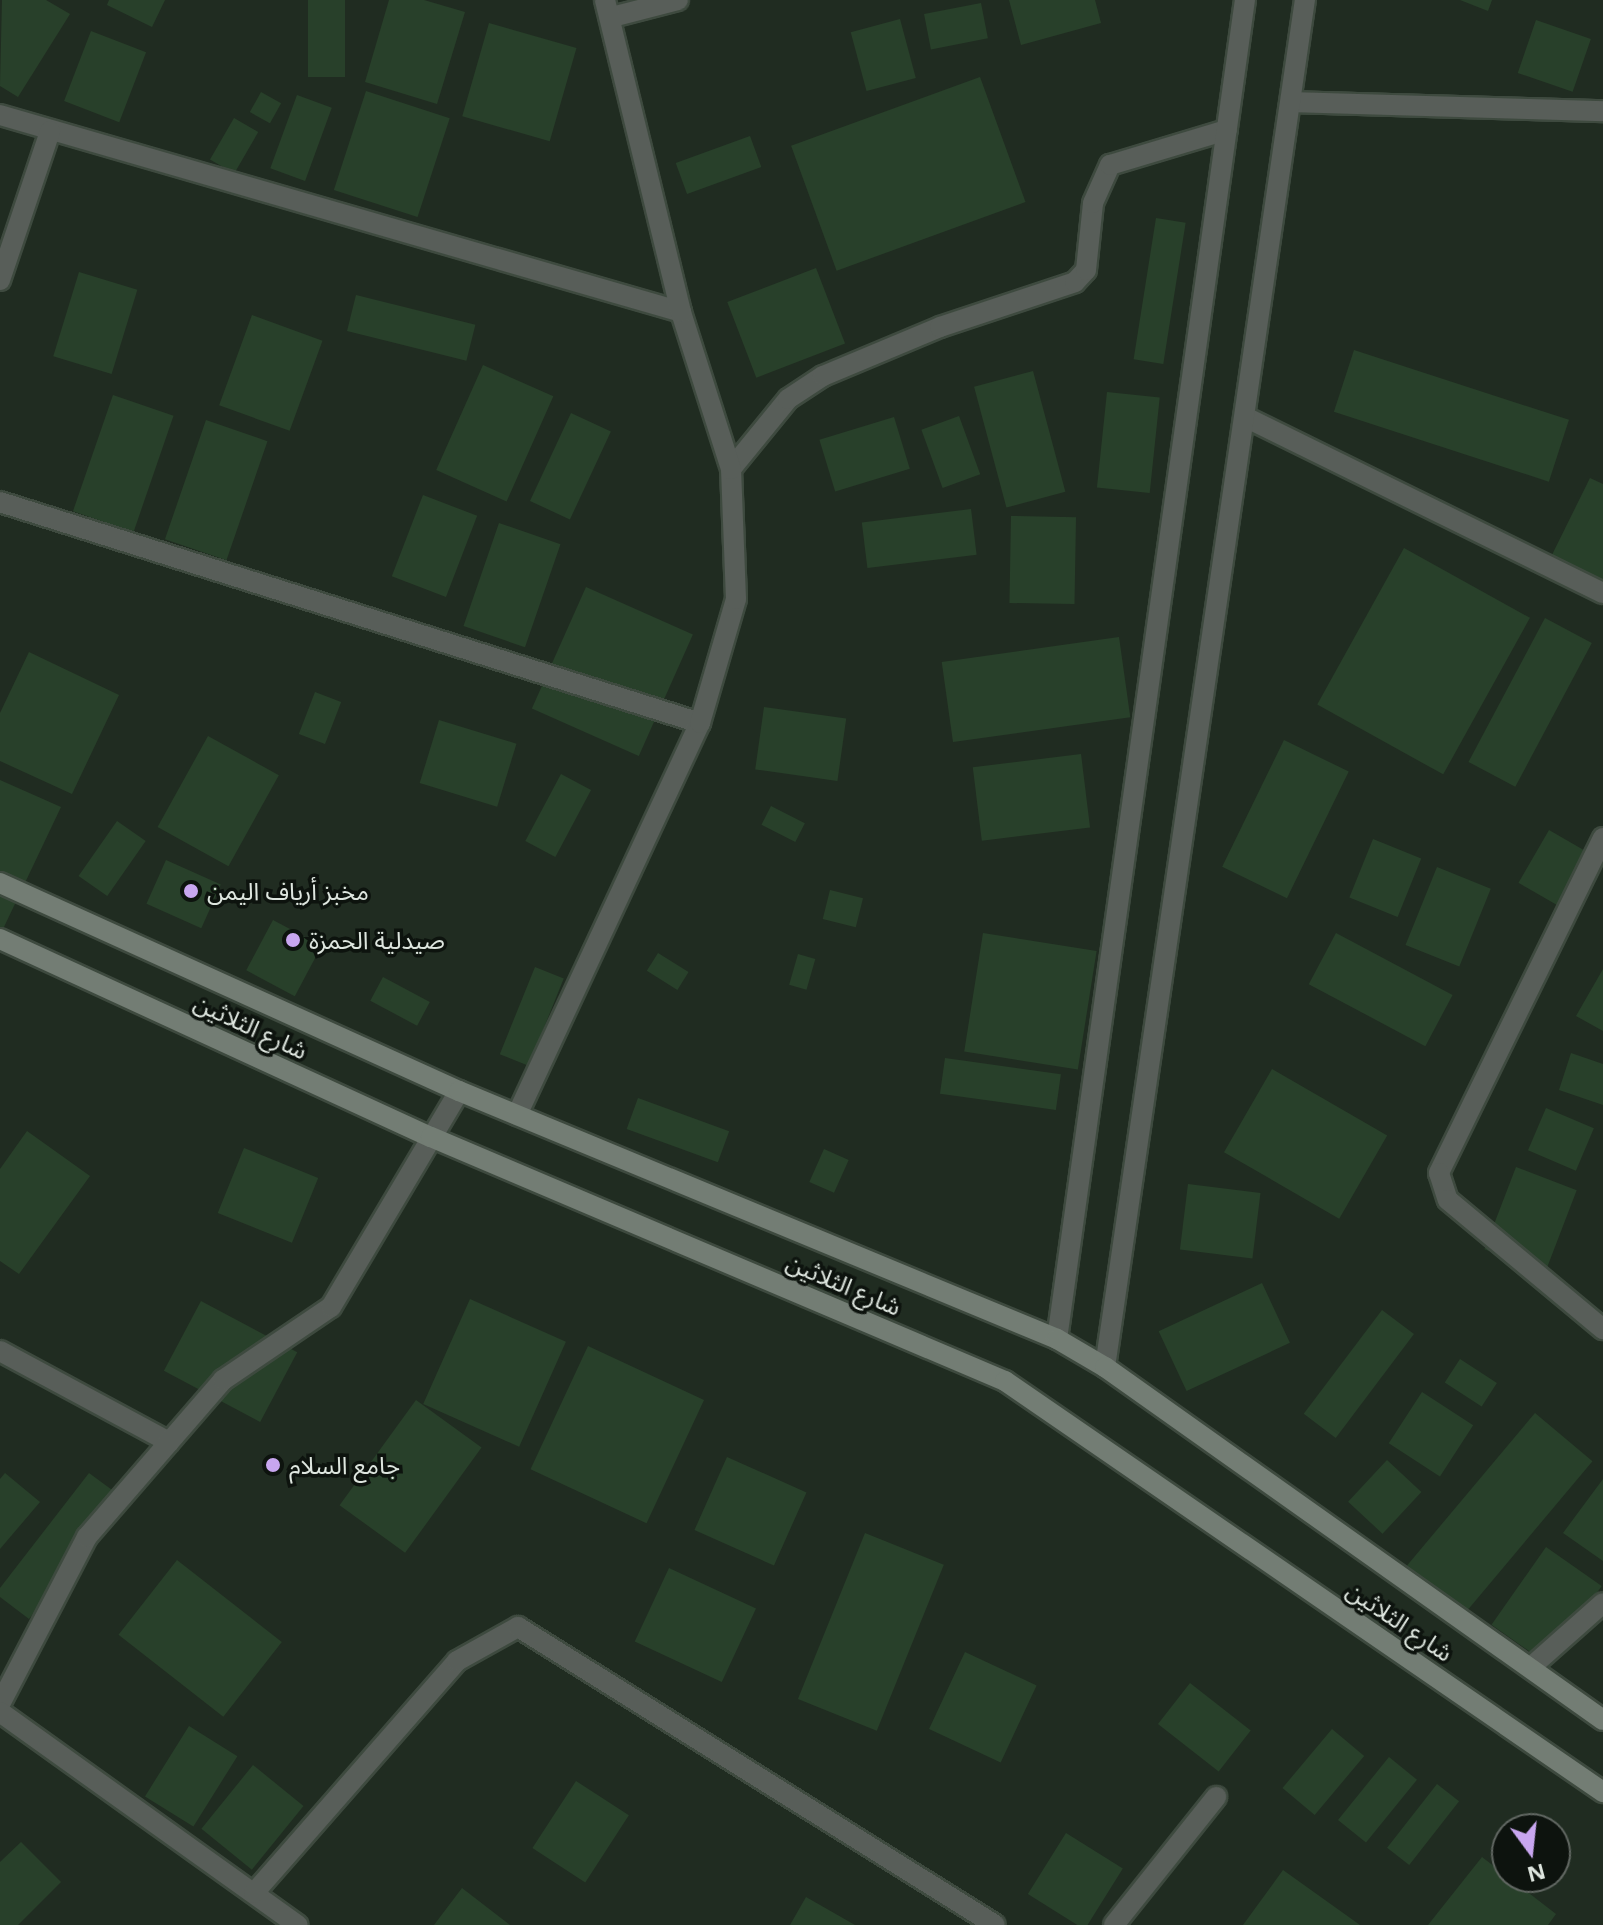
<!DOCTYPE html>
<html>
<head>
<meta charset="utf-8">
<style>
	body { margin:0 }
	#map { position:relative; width:1603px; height:1925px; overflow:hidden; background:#202c21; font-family:"Open Sans","Noto Sans Arabic",sans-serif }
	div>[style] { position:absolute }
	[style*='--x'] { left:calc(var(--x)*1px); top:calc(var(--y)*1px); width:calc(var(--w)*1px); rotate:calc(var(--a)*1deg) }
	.building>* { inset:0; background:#28402a; transform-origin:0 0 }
	.roads { filter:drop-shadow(2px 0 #3e4a3f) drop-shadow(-2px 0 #3e4a3f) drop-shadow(0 2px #3e4a3f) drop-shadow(0 -2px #3e4a3f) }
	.street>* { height:20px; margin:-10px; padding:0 10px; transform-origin:10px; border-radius:10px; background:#585e59 }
	.secondary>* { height:20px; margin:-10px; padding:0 10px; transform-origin:10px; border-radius:10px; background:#737d74 }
	.dots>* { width:22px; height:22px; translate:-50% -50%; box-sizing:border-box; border:4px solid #0d130e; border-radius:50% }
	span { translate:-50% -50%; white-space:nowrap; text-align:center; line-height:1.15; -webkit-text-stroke:7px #0d130e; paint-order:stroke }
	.poi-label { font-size:24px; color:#dee6df }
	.left { translate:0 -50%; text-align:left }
	.street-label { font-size:24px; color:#dee6df }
	.north { position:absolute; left:1491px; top:1813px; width:80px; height:80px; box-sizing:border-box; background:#0d130e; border:2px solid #616762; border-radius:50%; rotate:165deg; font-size:22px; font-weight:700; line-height:32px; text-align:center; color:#dee6df }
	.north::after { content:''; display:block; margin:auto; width:28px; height:36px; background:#c8a6ef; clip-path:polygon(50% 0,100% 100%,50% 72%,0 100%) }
</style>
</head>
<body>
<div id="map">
	<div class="building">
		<div style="clip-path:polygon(2px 0,46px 0,70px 14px,18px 97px,0 86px)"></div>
		<div style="clip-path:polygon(109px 0,165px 0,152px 27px,107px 5px)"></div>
		<div style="left:308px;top:0;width:37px;height:77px"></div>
		<div style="clip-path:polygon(389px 0,424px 0,465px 12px,437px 104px,365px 82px)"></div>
		<div style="clip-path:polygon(1009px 0,1095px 0,1101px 23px,1021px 45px)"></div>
		<div style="clip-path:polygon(1460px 0,1492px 0,1488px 11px)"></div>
		<div style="left:981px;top:3px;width:36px;height:58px;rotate:79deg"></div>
		<div style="left:900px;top:19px;width:61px;height:51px;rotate:75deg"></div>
		<div style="left:1536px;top:20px;width:58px;height:56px;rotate:19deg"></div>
		<div style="left:489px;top:23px;width:91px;height:97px;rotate:16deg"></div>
		<div style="left:91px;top:31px;width:59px;height:75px;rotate:21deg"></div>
		<div style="left:980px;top:77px;width:133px;height:201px;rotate:70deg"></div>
		<div style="left:366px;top:91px;width:88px;height:104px;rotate:18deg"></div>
		<div style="left:261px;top:92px;width:23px;height:23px;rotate:29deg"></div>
		<div style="left:297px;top:95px;width:37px;height:78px;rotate:20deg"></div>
		<div style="left:234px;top:118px;width:28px;height:48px;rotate:30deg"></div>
		<div style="left:750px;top:136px;width:33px;height:79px;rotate:70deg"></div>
		<div style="left:1156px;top:218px;width:30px;height:143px;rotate:9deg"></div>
		<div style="left:816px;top:268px;width:81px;height:95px;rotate:69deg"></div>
		<div style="left:79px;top:272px;width:61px;height:88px;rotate:17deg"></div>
		<div style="left:356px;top:295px;width:123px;height:37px;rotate:14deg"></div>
		<div style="left:252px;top:315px;width:75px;height:96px;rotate:20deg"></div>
		<div style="left:1354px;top:350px;width:226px;height:65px;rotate:18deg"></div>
		<div style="left:483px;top:365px;width:77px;height:115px;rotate:24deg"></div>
		<div style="left:1033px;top:371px;width:125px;height:61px;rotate:75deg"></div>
		<div style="left:1107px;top:392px;width:53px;height:96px;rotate:6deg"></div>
		<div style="left:113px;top:395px;width:64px;height:123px;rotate:19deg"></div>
		<div style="left:571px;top:413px;width:44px;height:97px;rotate:25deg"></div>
		<div style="left:959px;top:416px;width:62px;height:40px;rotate:70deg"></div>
		<div style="left:894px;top:417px;width:54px;height:78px;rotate:73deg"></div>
		<div style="left:206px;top:420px;width:65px;height:126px;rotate:19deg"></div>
		<div style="clip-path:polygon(1590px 478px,1603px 484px,1603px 595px,1546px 567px)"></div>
		<div style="left:423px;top:495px;width:58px;height:87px;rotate:21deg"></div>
		<div style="left:971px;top:509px;width:46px;height:110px;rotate:83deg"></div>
		<div style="left:1011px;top:516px;width:65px;height:87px;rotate:1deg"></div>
		<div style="left:499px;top:523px;width:65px;height:109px;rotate:19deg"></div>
		<div style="left:1404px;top:548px;width:144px;height:179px;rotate:29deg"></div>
		<div style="left:586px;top:587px;width:117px;height:133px;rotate:24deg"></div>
		<div style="left:1545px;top:618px;width:53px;height:163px;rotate:28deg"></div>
		<div style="left:1119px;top:637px;width:81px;height:179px;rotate:82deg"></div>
		<div style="clip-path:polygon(29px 652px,119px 695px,72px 794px,0 761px,0 713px)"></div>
		<div style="left:315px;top:692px;width:28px;height:45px;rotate:21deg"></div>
		<div style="left:764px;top:707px;width:83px;height:63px;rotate:8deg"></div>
		<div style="left:439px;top:720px;width:81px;height:66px;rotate:17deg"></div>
		<div style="left:208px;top:736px;width:81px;height:104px;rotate:29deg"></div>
		<div style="left:1284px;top:740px;width:72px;height:141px;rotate:26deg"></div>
		<div style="left:1081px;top:754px;width:74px;height:109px;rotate:83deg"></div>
		<div style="left:561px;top:774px;width:34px;height:76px;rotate:28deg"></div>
		<div style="clip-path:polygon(0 780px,61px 807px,3px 929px,0 927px)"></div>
		<div style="left:771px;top:806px;width:38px;height:21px;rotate:27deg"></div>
		<div style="left:117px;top:821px;width:35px;height:67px;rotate:35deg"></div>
		<div style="left:1549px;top:830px;width:62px;height:61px;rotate:30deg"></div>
		<div style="left:1373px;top:839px;width:52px;height:63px;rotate:22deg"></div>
		<div style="left:166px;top:860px;width:60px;height:48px;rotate:24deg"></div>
		<div style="left:1437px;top:867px;width:58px;height:84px;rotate:22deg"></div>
		<div style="left:830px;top:890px;width:34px;height:30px;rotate:14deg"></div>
		<div style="left:273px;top:920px;width:55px;height:57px;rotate:28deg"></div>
		<div style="left:983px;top:933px;width:115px;height:120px;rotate:9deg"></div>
		<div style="left:1336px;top:933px;width:132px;height:58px;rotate:28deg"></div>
		<div style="left:658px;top:953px;width:36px;height:21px;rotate:32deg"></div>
		<div style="left:798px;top:954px;width:18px;height:32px;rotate:16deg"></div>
		<div style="left:535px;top:967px;width:31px;height:94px;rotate:22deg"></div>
		<div style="clip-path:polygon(1603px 969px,1603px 1031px,1576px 1016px)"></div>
		<div style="left:383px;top:977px;width:53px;height:27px;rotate:28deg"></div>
		<div style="clip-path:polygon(1571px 1053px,1603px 1064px,1603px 1105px,1559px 1090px)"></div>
		<div style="left:945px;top:1058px;width:117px;height:36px;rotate:8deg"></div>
		<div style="left:1272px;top:1069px;width:133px;height:96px;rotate:30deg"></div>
		<div style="left:638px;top:1098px;width:97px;height:33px;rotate:20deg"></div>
		<div style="left:1546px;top:1108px;width:52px;height:46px;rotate:23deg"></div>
		<div style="clip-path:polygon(27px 1131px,90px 1176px,19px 1274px,0 1261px,0 1169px)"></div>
		<div style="left:244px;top:1148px;width:80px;height:70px;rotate:22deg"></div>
		<div style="left:824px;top:1149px;width:27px;height:36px;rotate:24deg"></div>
		<div style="left:1516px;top:1167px;width:65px;height:88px;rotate:21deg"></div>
		<div style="left:1188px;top:1184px;width:73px;height:66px;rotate:7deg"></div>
		<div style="left:1262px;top:1283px;width:66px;height:114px;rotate:65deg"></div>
		<div style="left:470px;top:1299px;width:105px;height:115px;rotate:24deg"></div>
		<div style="left:201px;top:1301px;width:109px;height:79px;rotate:28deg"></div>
		<div style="left:1382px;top:1310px;width:40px;height:130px;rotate:37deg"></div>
		<div style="left:588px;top:1346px;width:128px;height:136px;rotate:25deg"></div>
		<div style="left:1460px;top:1359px;width:44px;height:28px;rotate:33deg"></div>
		<div style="left:1422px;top:1392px;width:61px;height:61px;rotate:33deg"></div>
		<div style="left:416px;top:1400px;width:81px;height:130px;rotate:36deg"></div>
		<div style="left:1535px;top:1413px;width:75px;height:200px;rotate:40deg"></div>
		<div style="left:727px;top:1457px;width:87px;height:80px;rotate:24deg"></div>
		<div style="left:1387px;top:1460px;width:47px;height:57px;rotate:43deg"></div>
		<div style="clip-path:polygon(5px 1473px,40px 1502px,0 1549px,0 1479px)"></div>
		<div style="clip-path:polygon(89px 1473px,123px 1498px,29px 1619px,0 1597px,0 1588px)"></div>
		<div style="clip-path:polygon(1603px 1479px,1603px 1561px,1563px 1533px)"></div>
		<div style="left:865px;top:1533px;width:85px;height:179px;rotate:22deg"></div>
		<div style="left:1546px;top:1547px;width:68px;height:95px;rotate:35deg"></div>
		<div style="left:177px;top:1560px;width:133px;height:95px;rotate:38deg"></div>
		<div style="left:669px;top:1568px;width:96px;height:81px;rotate:25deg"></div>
		<div style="left:965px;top:1652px;width:79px;height:85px;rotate:25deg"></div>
		<div style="left:1190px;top:1683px;width:77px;height:52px;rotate:38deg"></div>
		<div style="left:189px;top:1726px;width:57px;height:83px;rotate:32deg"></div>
		<div style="left:1332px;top:1729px;width:42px;height:77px;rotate:40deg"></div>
		<div style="left:1389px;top:1757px;width:36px;height:81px;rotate:39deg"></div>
		<div style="left:253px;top:1765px;width:65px;height:82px;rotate:39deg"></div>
		<div style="left:576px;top:1781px;width:63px;height:80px;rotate:33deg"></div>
		<div style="left:1437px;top:1784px;width:28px;height:81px;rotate:38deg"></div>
		<div style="left:1066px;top:1833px;width:67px;height:72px;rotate:32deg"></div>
		<div style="clip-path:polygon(21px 1842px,61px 1882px,18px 1925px,0 1925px,0 1862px)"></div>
		<div style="clip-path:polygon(1482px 1857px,1556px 1914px,1548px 1925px,1428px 1925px)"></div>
		<div style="clip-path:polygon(1283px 1870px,1360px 1925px,1243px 1925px)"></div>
		<div style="clip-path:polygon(462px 1888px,510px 1925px,434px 1925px)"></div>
		<div style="clip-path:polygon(806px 1897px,855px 1925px,790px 1925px)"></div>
	</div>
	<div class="roads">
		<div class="street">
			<div style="--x:612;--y:17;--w:68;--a:-14.4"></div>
			<div style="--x:1291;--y:102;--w:312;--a:1.7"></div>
			<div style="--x:0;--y:115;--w:709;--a:16.13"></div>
			<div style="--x:0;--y:280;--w:157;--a:-71.4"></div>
			<div style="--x:1245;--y:417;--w:399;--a:26.2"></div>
			<div style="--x:731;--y:469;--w:90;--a:-50.8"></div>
			<div style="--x:788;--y:399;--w:42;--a:-33.3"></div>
			<div style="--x:823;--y:376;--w:127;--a:-22.7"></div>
			<div style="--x:940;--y:327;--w:142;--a:-18.4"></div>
			<div style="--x:1075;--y:282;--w:16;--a:-47"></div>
			<div style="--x:1086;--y:270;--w:67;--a:-84"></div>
			<div style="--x:1093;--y:203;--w:42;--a:-65.9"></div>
			<div style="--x:1110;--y:165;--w:122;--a:-16.7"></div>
			<div style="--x:0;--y:502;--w:734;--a:17.52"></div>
			<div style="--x:1603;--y:838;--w:373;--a:116.1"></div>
			<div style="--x:1439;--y:1173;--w:28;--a:72"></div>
			<div style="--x:1448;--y:1200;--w:202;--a:39.8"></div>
			<div style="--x:517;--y:1115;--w:433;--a:-65"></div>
			<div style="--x:700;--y:723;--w:129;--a:-73.8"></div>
			<div style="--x:736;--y:599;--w:130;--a:-92.2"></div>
			<div style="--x:731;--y:469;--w:165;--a:-107.7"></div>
			<div style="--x:681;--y:312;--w:321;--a:-103.7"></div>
			<div style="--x:1057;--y:1339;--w:1352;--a:-82.01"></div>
			<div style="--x:0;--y:1351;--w:192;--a:28.3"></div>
			<div style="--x:1105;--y:1367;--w:1382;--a:-81.68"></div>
			<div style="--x:1531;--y:1667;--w:96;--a:-41.6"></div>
			<div style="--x:0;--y:1704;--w:188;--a:-62.5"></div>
			<div style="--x:87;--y:1537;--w:208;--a:-49.1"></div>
			<div style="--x:223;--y:1380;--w:130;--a:-34.1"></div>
			<div style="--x:331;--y:1307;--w:251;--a:-59.3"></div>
			<div style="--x:0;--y:1712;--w:366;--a:35.6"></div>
			<div style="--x:254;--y:1893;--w:308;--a:-48.8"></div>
			<div style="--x:457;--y:1661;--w:70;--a:-29.1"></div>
			<div style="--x:518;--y:1627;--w:562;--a:31.99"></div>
			<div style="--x:1114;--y:1925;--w:164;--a:-51.4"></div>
		</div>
		<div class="secondary">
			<div style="--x:0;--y:883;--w:504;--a:24.38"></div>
			<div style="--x:459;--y:1091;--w:647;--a:22.52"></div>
			<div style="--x:1057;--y:1339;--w:56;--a:30.3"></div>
			<div style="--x:1105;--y:1367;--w:610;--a:35.33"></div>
			<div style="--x:0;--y:939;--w:474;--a:24.7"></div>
			<div style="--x:431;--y:1137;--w:624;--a:23.03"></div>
			<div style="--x:1005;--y:1381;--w:726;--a:34.5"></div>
		</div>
	</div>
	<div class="dots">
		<div style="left:191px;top:891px;background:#c8a6ef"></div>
		<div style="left:293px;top:940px;background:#c8a6ef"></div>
		<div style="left:273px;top:1465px;background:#c8a6ef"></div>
	</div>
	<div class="poi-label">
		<span class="left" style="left:207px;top:891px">مخبز أرياف اليمن</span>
		<span class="left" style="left:309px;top:940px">صيدلية الحمزة</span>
		<span class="left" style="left:289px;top:1465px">جامع السلام</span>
	</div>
	<div class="street-label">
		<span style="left:251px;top:1026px;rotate:25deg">شارع الثلاثين</span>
		<span style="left:844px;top:1284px;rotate:23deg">شارع الثلاثين</span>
		<span style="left:1400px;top:1621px;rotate:34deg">شارع الثلاثين</span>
	</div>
	<div class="north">N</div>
</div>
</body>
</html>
